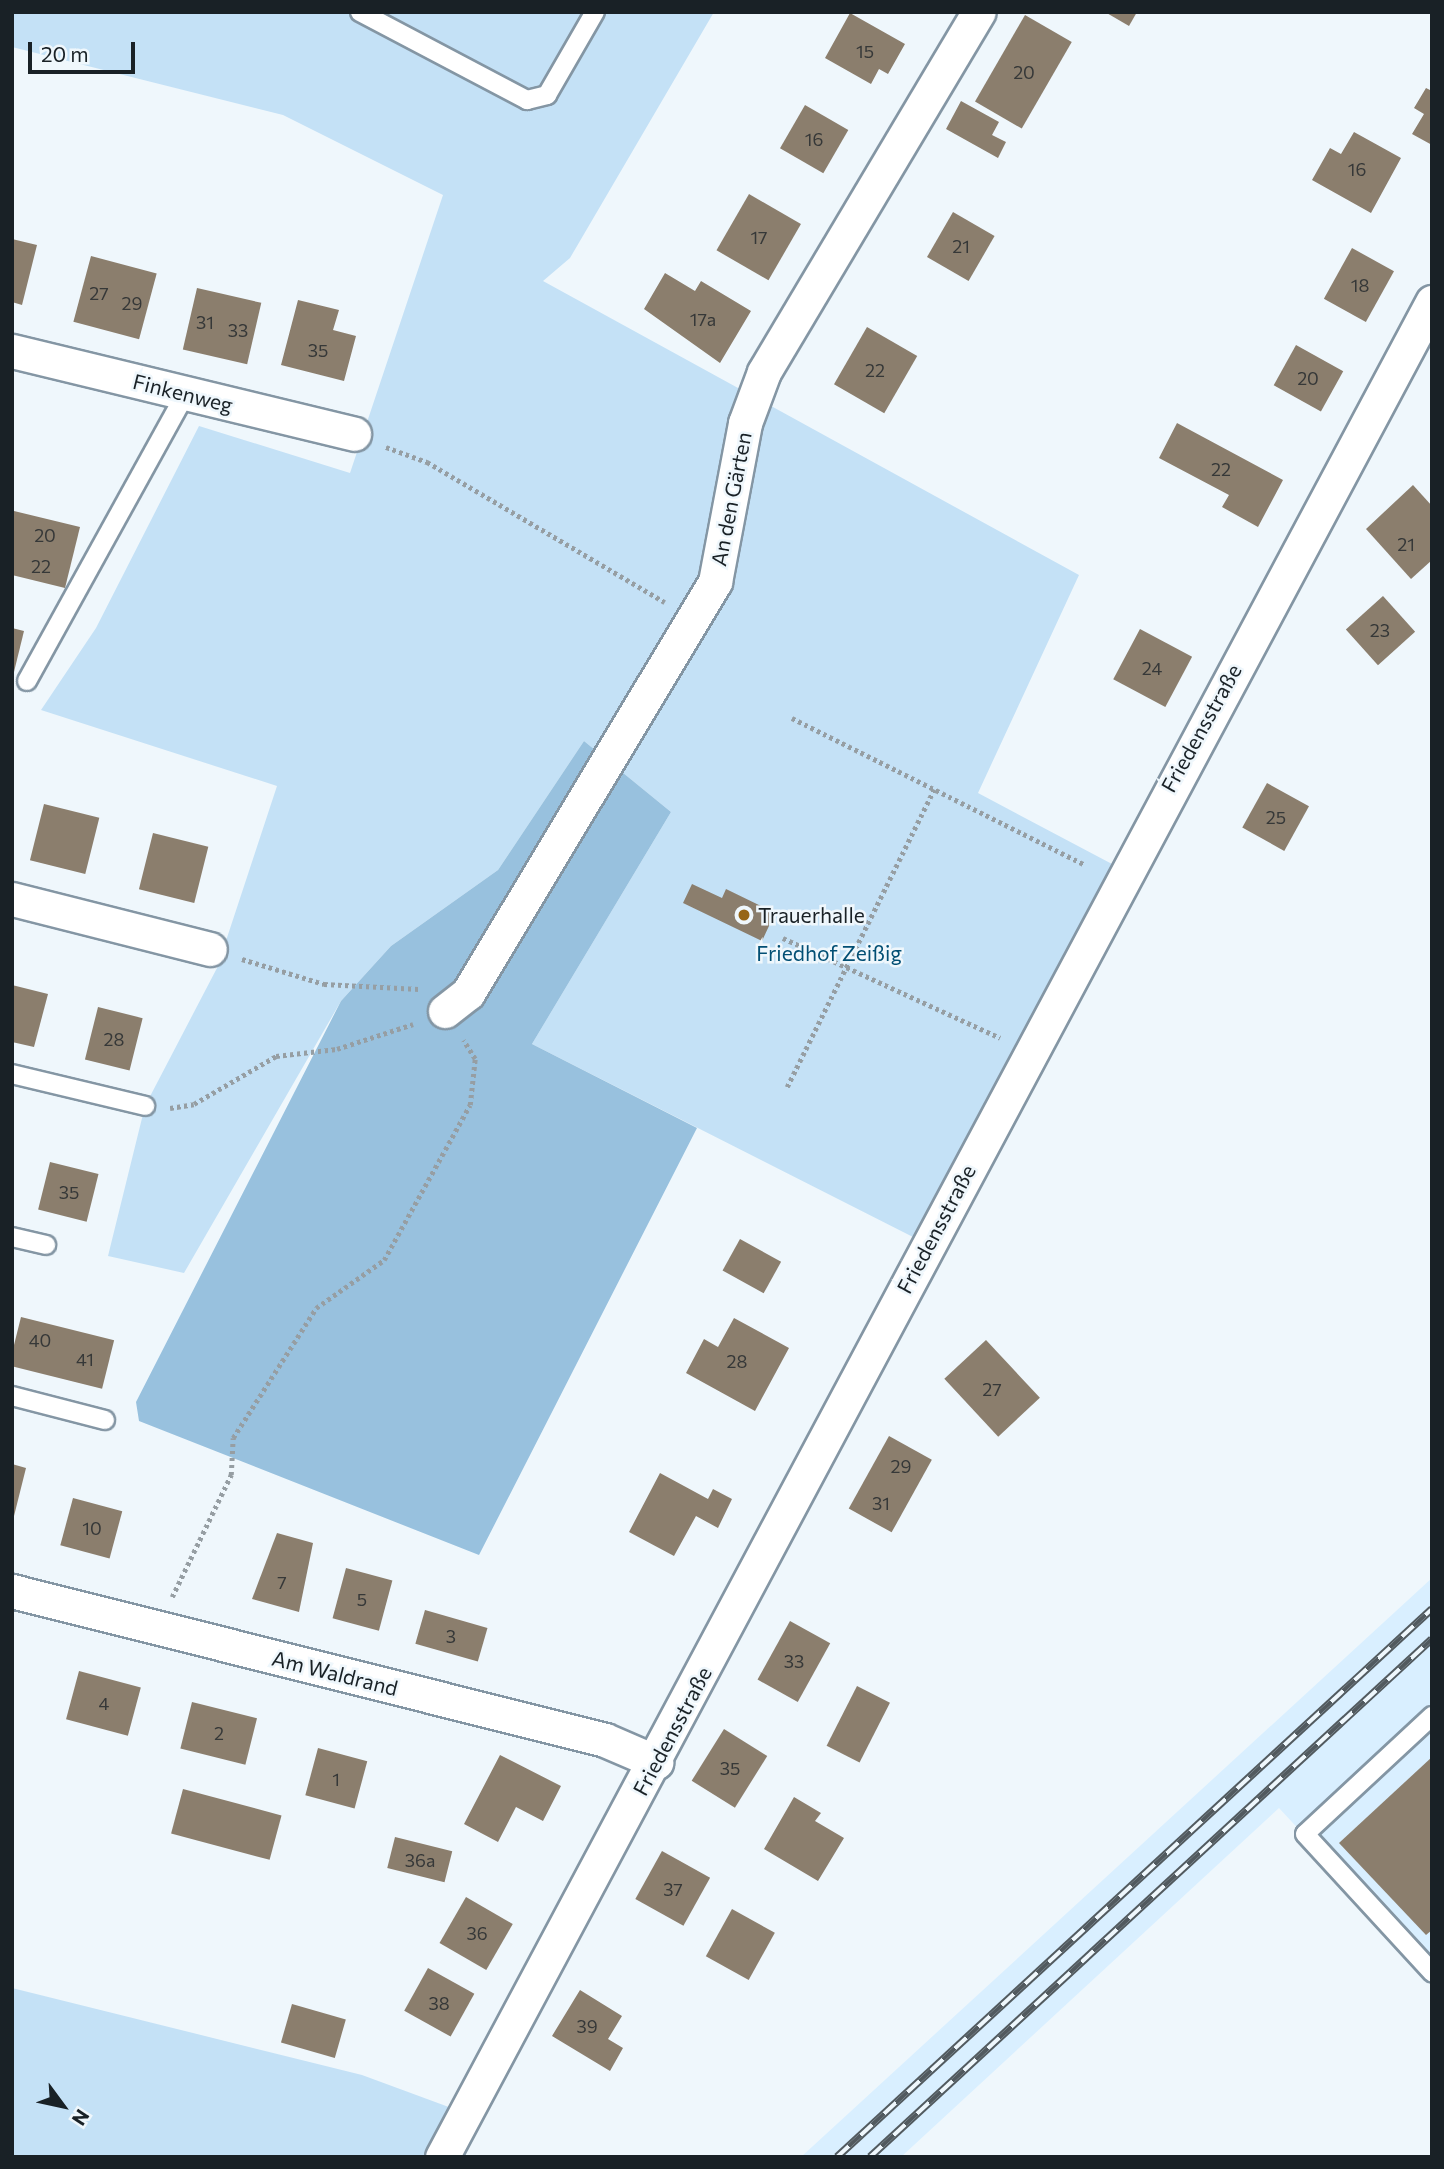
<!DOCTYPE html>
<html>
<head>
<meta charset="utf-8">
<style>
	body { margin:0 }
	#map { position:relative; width:1444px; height:2169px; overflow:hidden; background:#eff7fc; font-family:Commissioner,sans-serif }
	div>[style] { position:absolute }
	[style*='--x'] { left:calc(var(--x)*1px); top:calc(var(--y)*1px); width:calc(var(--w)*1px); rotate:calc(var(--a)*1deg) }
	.built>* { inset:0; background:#d9efff }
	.green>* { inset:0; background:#c4e1f6 }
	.forest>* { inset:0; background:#98c1de }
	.building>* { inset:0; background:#8b7e6d; transform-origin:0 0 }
	.path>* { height:4.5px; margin-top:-2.25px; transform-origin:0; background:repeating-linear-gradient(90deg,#969ea3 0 3.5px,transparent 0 7px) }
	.roads { filter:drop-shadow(2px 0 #8496a4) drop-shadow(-2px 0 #8496a4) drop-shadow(0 2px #8496a4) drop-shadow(0 -2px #8496a4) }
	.lane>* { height:18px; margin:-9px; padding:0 9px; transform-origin:9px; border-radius:9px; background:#fff }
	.street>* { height:33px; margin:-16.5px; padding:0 16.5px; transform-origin:16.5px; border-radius:16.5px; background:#fff }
	.rail>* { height:8px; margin-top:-4px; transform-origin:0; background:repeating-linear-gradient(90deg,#eff7fc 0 16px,#525a5f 0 32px); box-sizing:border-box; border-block:2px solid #525a5f }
	.dots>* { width:19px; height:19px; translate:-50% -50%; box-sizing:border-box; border:4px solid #eff7fc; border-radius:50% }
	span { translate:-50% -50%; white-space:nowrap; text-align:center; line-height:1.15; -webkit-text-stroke:5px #eff7fc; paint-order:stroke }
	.number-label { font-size:18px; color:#363838 }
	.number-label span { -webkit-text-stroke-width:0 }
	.street-label { font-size:21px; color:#192126 }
	.poi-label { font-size:21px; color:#192126 }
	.left { translate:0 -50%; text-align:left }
	.park-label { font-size:21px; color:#024f74 }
	.frame { position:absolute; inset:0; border:14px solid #192126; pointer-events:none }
	.north { position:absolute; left:28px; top:2071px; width:70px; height:70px; -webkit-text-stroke:5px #eff7fc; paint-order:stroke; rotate:123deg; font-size:19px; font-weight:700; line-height:28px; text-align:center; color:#192126 }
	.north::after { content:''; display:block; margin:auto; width:24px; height:32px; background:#192126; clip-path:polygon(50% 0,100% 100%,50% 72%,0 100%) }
	.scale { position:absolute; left:28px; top:42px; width:107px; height:32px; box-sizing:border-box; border:4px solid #192126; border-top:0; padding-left:9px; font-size:21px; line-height:24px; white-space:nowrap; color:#192126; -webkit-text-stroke:5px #eff7fc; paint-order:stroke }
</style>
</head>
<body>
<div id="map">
	<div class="built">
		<div style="clip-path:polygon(1432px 1578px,1432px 1973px,1279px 1808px,901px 2157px,801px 2157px)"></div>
	</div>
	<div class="green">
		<div style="clip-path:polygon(12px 12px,714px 12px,570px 258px,543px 281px,1079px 575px,978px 793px,1112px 864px,913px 1237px,532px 1044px,671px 812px,584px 741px,498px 870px,391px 946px,341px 1001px,184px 1273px,108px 1256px,145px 1106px,217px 968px,277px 786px,41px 710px,96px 628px,199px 426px,350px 473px,443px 195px,283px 115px,12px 47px)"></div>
		<div style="clip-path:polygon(12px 1988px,362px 2075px,465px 2113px,442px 2157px,12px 2157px)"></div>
	</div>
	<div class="forest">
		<div style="clip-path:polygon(584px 741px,671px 812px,532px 1044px,697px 1128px,479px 1555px,139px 1421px,136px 1402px,341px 1001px,391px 946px,498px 870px)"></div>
	</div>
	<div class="building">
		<div style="clip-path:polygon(1105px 12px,1137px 12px,1129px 26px)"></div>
		<div style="clip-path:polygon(850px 13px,905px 44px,888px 74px,879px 69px,871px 84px,825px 58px)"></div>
		<div style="left:1025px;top:15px;width:54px;height:100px;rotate:30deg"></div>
		<div style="clip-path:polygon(1426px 88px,1432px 91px,1432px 145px,1412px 134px,1424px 114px,1414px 108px)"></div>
		<div style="clip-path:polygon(961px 101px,999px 122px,992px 135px,1006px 142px,998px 158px,946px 129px)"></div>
		<div style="left:805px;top:105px;width:50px;height:50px;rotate:30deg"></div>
		<div style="clip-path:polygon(1354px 132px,1401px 158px,1371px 213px,1312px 180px,1330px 148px,1341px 154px)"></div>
		<div style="left:749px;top:194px;width:60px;height:65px;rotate:30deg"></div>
		<div style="left:953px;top:212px;width:48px;height:52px;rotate:30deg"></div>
		<div style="clip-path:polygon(12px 239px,37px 245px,22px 305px,12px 302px)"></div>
		<div style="left:1352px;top:248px;width:48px;height:58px;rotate:29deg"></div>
		<div style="left:91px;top:256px;width:68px;height:68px;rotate:15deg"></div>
		<div style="clip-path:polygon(665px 273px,695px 291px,701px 281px,751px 311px,720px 363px,644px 309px)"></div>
		<div style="left:197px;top:288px;width:66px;height:63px;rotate:13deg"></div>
		<div style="clip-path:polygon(298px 300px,339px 310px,333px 330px,356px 336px,344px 381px,281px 365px)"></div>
		<div style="left:867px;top:327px;width:58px;height:66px;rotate:30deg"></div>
		<div style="left:1296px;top:345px;width:54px;height:46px;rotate:29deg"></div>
		<div style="clip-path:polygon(1177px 423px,1283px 480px,1258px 527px,1222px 507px,1229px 495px,1159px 458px)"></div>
		<div style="clip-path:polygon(1413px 485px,1432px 506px,1432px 560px,1411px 579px,1366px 529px)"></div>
		<div style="clip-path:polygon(14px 511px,80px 527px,65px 588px,12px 575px)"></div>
		<div style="left:1383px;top:596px;width:48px;height:50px;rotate:48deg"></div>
		<div style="clip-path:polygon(12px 628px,24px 631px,13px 676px,12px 676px)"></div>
		<div style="left:1140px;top:629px;width:59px;height:57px;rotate:28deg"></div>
		<div style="left:1267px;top:783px;width:48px;height:51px;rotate:29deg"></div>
		<div style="left:44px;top:804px;width:57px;height:58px;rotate:14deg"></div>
		<div style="left:153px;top:833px;width:57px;height:58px;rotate:14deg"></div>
		<div style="clip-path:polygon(692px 884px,722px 898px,726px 889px,775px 913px,762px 941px,683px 903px)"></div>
		<div style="clip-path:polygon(12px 985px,48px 994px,34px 1047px,12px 1042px)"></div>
		<div style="left:98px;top:1007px;width:46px;height:54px;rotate:14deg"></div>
		<div style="left:50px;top:1162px;width:50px;height:49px;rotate:14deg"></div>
		<div style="left:740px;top:1239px;width:47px;height:36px;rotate:29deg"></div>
		<div style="left:21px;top:1317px;width:96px;height:50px;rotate:14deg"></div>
		<div style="clip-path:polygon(734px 1318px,789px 1348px,755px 1411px,686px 1373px,704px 1339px,718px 1347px)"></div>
		<div style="left:986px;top:1340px;width:79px;height:57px;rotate:47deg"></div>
		<div style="left:889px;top:1436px;width:49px;height:83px;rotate:29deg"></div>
		<div style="clip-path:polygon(12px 1464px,26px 1468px,13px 1520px,12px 1520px)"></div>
		<div style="clip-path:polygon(660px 1473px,708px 1499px,713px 1489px,732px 1499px,718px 1528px,696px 1516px,674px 1556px,629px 1532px)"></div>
		<div style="left:73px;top:1498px;width:51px;height:49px;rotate:15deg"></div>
		<div style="clip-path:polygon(277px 1533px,313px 1543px,299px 1612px,252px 1599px)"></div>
		<div style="left:346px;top:1568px;width:48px;height:52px;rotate:15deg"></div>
		<div style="left:425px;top:1610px;width:65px;height:35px;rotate:16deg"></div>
		<div style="left:790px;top:1621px;width:46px;height:67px;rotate:29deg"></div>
		<div style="left:79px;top:1671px;width:64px;height:50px;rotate:15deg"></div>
		<div style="left:857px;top:1686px;width:37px;height:67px;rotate:27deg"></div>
		<div style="left:192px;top:1702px;width:67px;height:48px;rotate:14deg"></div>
		<div style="left:724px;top:1729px;width:51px;height:61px;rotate:32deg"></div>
		<div style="left:318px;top:1748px;width:51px;height:49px;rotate:15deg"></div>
		<div style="clip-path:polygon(500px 1755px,561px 1786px,543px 1821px,516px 1807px,498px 1842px,464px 1824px)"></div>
		<div style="clip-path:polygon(1432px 1757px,1432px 1930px,1426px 1935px,1339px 1843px)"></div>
		<div style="left:183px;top:1789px;width:102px;height:46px;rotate:15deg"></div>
		<div style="clip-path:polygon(794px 1797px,821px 1813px,815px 1821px,844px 1838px,818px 1881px,764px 1849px)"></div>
		<div style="left:395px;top:1837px;width:59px;height:32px;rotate:14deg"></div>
		<div style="left:662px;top:1851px;width:55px;height:55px;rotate:29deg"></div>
		<div style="left:466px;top:1897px;width:54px;height:53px;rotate:30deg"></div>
		<div style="left:732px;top:1909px;width:49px;height:54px;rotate:29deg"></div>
		<div style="left:428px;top:1968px;width:53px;height:49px;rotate:29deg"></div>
		<div style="clip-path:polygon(580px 1990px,622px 2016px,608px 2039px,623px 2048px,610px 2071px,552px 2036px)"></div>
		<div style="left:292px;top:2004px;width:56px;height:40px;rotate:16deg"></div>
	</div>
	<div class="path">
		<div style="--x:386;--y:447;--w:44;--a:20.1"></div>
		<div style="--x:427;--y:462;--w:276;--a:30.5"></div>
		<div style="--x:792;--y:718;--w:326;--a:26.6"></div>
		<div style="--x:783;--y:938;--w:239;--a:24.7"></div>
		<div style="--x:242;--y:959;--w:86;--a:17"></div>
		<div style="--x:324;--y:984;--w:95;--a:3"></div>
		<div style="--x:787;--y:1087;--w:332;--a:-63.7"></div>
		<div style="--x:170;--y:1108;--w:24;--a:-9"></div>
		<div style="--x:194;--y:1104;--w:95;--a:-30.3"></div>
		<div style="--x:276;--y:1056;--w:61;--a:-6.5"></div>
		<div style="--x:337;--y:1049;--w:80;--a:-18.2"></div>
		<div style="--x:172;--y:1597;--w:136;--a:-64.2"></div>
		<div style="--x:231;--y:1475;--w:37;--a:-87"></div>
		<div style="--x:233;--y:1438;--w:154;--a:-57.4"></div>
		<div style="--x:316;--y:1308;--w:83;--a:-35.2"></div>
		<div style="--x:384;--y:1260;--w:177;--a:-61"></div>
		<div style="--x:470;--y:1105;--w:46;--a:-83.8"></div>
		<div style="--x:475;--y:1059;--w:22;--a:-122"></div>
	</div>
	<div class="roads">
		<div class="lane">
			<div style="--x:360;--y:12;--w:189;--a:27.8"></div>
			<div style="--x:527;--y:100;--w:21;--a:-14"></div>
			<div style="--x:547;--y:95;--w:96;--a:-60"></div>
			<div style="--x:27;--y:681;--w:329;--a:-61.1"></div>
			<div style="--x:12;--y:1074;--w:137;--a:13.5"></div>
			<div style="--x:12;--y:1237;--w:35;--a:13"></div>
			<div style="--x:12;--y:1396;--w:96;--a:14.5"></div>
			<div style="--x:1432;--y:1716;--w:173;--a:137.1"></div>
			<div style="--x:1305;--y:1834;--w:188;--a:47.4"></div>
		</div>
		<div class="street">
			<div style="--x:12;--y:351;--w:352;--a:13.6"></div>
			<div style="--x:12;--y:899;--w:204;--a:14.2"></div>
			<div style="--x:445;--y:1011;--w:29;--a:-38"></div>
			<div style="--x:468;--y:993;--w:480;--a:-59"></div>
			<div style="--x:715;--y:582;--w:162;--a:-79.3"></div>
			<div style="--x:745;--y:423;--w:54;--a:-69.6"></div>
			<div style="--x:764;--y:372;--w:419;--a:-59.2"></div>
			<div style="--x:12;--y:1591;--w:611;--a:14.1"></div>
			<div style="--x:605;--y:1740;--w:56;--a:23.3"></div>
			<div style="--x:442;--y:2157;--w:2103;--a:-61.91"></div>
		</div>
	</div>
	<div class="rail">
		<div style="--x:837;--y:2157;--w:809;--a:-42.65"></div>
		<div style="--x:870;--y:2157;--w:764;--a:-42.67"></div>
	</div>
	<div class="dots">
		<div style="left:744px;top:915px;background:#966617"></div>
	</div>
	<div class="number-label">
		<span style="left:865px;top:51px">15</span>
		<span style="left:1024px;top:72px">20</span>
		<span style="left:814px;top:139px">16</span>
		<span style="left:1357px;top:169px">16</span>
		<span style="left:759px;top:237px">17</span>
		<span style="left:961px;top:246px">21</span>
		<span style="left:1360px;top:285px">18</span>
		<span style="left:99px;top:293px">27</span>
		<span style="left:132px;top:303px">29</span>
		<span style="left:703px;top:319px">17a</span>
		<span style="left:205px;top:322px">31</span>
		<span style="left:238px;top:330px">33</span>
		<span style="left:318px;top:350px">35</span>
		<span style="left:875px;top:370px">22</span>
		<span style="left:1308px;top:378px">20</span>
		<span style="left:1221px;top:469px">22</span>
		<span style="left:45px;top:535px">20</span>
		<span style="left:1406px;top:544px">21</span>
		<span style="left:41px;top:566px">22</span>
		<span style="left:1380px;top:630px">23</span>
		<span style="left:1152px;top:668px">24</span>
		<span style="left:1276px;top:817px">25</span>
		<span style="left:114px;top:1039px">28</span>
		<span style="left:69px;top:1192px">35</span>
		<span style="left:40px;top:1340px">40</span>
		<span style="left:85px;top:1359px">41</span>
		<span style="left:737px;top:1361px">28</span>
		<span style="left:992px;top:1389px">27</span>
		<span style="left:901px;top:1466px">29</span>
		<span style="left:881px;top:1503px">31</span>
		<span style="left:92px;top:1528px">10</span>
		<span style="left:282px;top:1582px">7</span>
		<span style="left:362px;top:1599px">5</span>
		<span style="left:451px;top:1636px">3</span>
		<span style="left:794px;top:1661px">33</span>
		<span style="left:104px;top:1703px">4</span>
		<span style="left:219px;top:1733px">2</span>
		<span style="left:730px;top:1768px">35</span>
		<span style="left:336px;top:1779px">1</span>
		<span style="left:420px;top:1860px">36a</span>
		<span style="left:673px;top:1889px">37</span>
		<span style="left:477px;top:1933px">36</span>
		<span style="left:439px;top:2003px">38</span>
		<span style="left:587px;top:2026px">39</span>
	</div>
	<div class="street-label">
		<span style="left:183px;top:393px;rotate:14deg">Finkenweg</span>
		<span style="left:731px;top:499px;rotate:-79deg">An den Gärten</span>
		<span style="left:1201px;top:728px;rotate:-61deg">Friedensstraße</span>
		<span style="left:936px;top:1229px;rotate:-62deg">Friedensstraße</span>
		<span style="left:335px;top:1673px;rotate:14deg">Am Waldrand</span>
		<span style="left:672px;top:1731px;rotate:-62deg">Friedensstraße</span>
	</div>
	<div class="poi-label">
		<span class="left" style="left:758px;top:915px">Trauerhalle</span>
	</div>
	<div class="park-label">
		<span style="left:829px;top:953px">Friedhof Zeißig</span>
	</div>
	<div class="frame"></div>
	<div class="north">N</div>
	<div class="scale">20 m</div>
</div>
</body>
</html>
